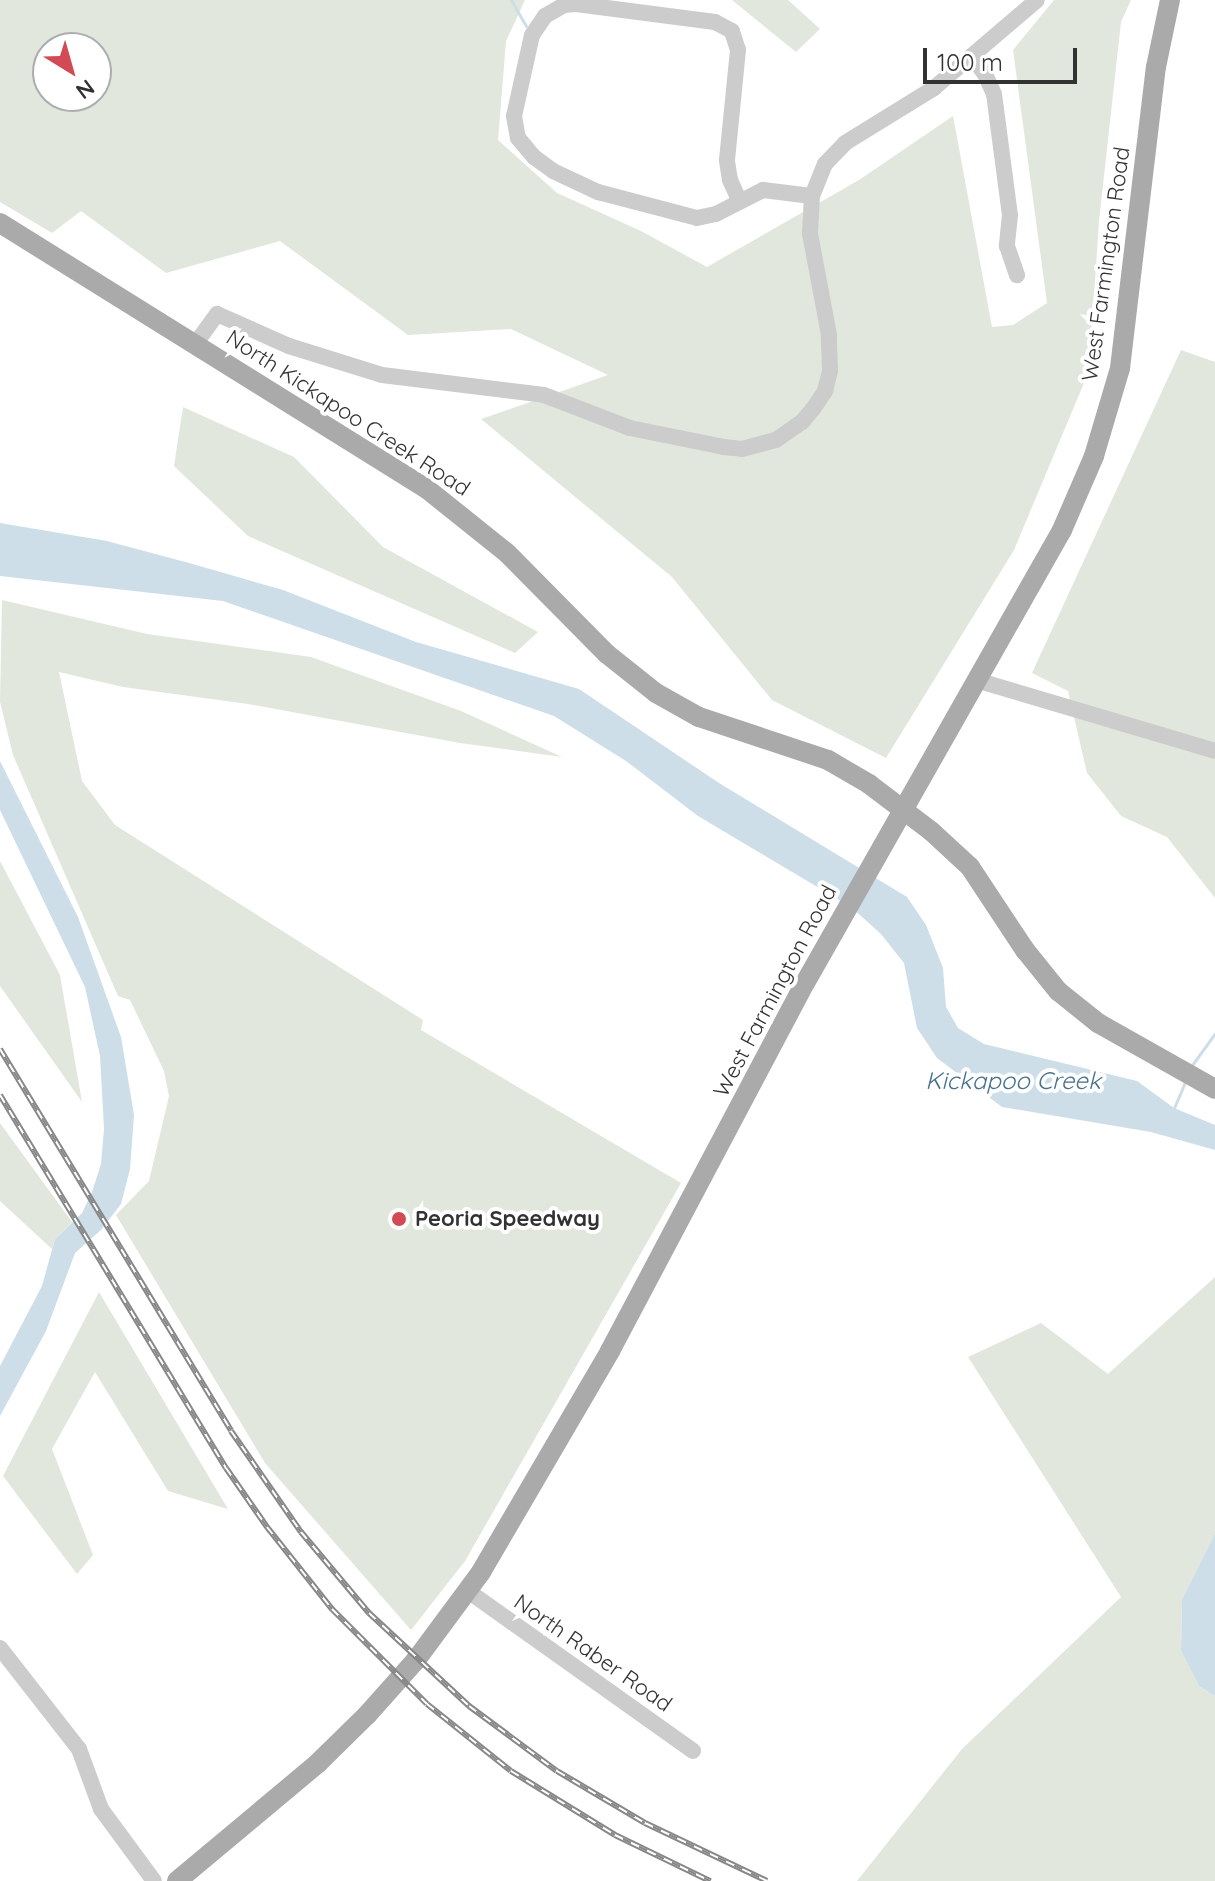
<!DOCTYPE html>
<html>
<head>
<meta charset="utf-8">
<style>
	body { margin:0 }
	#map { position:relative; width:1215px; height:1881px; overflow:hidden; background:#fff; font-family:Quicksand,sans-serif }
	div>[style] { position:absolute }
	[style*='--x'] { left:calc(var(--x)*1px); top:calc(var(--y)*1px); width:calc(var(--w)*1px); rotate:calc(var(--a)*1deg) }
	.green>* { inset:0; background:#e1e7dc }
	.water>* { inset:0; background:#cddee8 }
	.stream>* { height:3px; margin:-1.5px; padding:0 1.5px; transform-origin:1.5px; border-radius:1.5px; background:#cddee8 }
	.minor>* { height:16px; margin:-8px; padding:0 8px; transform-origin:8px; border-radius:8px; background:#ccc }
	.major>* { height:20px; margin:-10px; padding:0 10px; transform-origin:10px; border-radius:10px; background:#aaa }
	.rail>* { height:6px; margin-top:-3px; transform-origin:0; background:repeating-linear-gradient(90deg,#fff 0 9px,#878787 0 18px); box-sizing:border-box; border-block:2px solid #878787 }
	.dots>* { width:22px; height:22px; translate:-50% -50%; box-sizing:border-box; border:4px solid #fff; border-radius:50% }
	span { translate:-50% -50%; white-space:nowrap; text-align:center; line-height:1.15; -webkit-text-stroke:8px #fff; paint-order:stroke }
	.street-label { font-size:22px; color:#323232 }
	.poi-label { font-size:22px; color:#323232; font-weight:700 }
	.left { translate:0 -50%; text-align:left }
	.water-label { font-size:24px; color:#48718b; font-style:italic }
	.north { position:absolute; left:32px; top:32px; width:80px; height:80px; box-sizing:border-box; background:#fff; border:2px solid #adadad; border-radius:50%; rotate:143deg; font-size:22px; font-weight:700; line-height:32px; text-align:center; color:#323232 }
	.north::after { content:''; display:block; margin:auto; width:28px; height:36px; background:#d24a53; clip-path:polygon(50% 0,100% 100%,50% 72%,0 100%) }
	.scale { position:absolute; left:923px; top:48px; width:154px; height:36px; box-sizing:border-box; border:4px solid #323232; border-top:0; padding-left:10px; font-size:24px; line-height:28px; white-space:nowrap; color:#323232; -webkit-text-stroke:6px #fff; paint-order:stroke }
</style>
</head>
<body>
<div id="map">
	<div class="green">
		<div style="clip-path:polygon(evenodd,0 0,525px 0,506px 41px,498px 140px,557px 193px,641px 231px,707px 267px,859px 180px,953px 116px,992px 327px,1013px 325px,1047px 303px,1013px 50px,1054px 0,1131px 0,1121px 22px,1099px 221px,1089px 371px,1014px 550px,886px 758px,772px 700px,672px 577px,481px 419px,608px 375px,511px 329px,408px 335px,280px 241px,166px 273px,81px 211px,52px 233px,0 202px,0 0,48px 48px,96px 48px,96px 96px,48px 96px,48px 48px)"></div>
		<div style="clip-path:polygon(732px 0,788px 0,820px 29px,796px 52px)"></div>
		<div style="clip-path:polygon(1181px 350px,1215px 362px,1215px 898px,1167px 837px,1121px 816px,1087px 773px,1068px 691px,1032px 673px)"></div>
		<div style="clip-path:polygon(183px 407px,294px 457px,383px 547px,538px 632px,515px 653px,248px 536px,174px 466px)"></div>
		<div style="clip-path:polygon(2px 600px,147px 634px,311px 657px,461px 711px,562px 757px,460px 743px,248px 704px,123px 687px,59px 672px,82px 781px,115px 825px,423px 1020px,421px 1030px,681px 1183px,465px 1561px,411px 1630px,265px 1463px,116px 1215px,149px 1181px,169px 1096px,164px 1071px,130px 1000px,118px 996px,13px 755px,0 702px)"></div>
		<div style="clip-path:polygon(0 861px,60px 975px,82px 1102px,0 986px)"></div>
		<div style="clip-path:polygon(0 1123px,72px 1222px,55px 1239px,52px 1249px,0 1201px)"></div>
		<div style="clip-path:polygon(1215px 1277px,1215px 1533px,1182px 1599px,1181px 1651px,1199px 1686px,1215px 1696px,1215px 1881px,857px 1881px,962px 1749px,1121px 1597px,968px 1357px,1041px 1323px,1108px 1374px)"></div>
		<div style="clip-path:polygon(99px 1292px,228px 1509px,168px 1491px,95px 1372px,52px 1449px,93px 1555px,77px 1574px,3px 1476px)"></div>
	</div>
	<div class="water">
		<div style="clip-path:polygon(0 523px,107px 541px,189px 563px,283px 590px,416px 642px,579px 689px,719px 783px,907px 897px,926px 925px,943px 968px,946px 1007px,958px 1028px,984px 1044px,1137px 1081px,1174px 1108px,1215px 1125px,1215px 1150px,1151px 1132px,1002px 1107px,937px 1058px,917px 1028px,904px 963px,881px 934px,851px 907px,698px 816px,626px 761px,554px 716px,223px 601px,0 576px)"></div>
		<div style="clip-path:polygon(0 761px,78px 917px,121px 1037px,134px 1115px,130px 1169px,121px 1204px,101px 1230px,75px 1253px,46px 1331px,0 1416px,0 1366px,42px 1286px,55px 1239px,82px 1213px,92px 1192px,101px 1164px,104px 1129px,100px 1056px,85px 987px,0 810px)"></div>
		<div style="clip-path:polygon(1215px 1533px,1215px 1696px,1199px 1686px,1181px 1651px,1182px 1599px)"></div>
	</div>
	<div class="stream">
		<div style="--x:511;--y:0;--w:30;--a:60"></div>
		<div style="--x:1192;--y:1065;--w:39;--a:-54"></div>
		<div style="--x:1174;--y:1108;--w:30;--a:-67"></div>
	</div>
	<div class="minor">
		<div style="--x:972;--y:57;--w:21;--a:53"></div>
		<div style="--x:985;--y:74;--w:22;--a:66"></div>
		<div style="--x:994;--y:94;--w:122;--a:82.5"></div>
		<div style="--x:1010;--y:215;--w:31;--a:96"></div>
		<div style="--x:1007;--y:246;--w:31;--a:71"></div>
		<div style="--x:739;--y:200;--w:22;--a:-114"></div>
		<div style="--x:730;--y:180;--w:20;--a:-99"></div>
		<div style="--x:727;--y:160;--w:111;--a:-84.3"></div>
		<div style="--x:738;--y:50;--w:20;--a:-108"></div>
		<div style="--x:732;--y:31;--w:19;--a:-152"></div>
		<div style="--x:715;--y:22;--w:140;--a:-172.6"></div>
		<div style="--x:576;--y:4;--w:12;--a:175"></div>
		<div style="--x:564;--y:5;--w:22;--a:150"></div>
		<div style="--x:545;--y:16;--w:23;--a:124"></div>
		<div style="--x:532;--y:35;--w:83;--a:102.5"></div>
		<div style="--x:514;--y:116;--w:22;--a:80"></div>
		<div style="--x:518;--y:138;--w:25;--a:50"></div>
		<div style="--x:534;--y:157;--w:24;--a:36"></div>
		<div style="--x:553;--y:171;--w:50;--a:25"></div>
		<div style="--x:598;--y:192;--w:102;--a:14.7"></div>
		<div style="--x:697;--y:218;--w:19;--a:-12"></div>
		<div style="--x:716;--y:214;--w:53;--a:-27.1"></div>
		<div style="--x:763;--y:190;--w:49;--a:7"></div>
		<div style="--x:196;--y:343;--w:36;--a:-54"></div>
		<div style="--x:217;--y:314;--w:79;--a:24"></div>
		<div style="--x:289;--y:346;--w:97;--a:17.3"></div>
		<div style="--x:382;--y:375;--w:163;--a:7"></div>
		<div style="--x:544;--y:395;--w:92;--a:21"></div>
		<div style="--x:630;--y:428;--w:96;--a:11.4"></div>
		<div style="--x:724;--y:447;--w:18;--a:6"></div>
		<div style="--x:742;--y:449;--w:35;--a:-15"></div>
		<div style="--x:776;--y:440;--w:32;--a:-35"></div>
		<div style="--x:802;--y:422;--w:17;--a:-50"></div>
		<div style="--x:813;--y:409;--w:22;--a:-56"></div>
		<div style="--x:825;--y:391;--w:21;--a:-76"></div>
		<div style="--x:830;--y:371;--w:36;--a:-92"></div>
		<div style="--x:829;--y:335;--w:104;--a:-100.6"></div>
		<div style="--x:810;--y:233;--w:37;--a:-87"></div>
		<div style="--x:812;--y:196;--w:35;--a:-68"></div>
		<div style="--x:825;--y:164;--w:29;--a:-46"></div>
		<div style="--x:845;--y:143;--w:105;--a:-31.7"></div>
		<div style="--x:934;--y:88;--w:135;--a:-40.5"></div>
		<div style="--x:976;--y:680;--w:249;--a:16.5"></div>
		<div style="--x:468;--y:1591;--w:276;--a:35.4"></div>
		<div style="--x:0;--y:1648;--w:128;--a:52"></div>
		<div style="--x:79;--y:1749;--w:64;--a:69.9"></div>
		<div style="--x:101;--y:1809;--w:89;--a:53.6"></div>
	</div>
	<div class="major">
		<div style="--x:0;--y:223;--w:503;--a:31.92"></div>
		<div style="--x:427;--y:489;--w:102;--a:38.7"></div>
		<div style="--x:507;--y:553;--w:142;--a:45.3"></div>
		<div style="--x:607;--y:654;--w:63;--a:38.5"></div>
		<div style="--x:656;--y:693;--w:49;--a:29.2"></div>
		<div style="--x:699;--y:717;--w:136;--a:18.4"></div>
		<div style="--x:828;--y:760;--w:48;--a:30.3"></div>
		<div style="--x:869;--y:784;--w:78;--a:37.2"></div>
		<div style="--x:931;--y:831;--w:53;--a:42.7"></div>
		<div style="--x:970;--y:867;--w:100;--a:56.5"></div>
		<div style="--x:1025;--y:950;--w:53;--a:51.2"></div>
		<div style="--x:1058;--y:991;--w:51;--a:38.7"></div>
		<div style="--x:1098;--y:1023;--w:134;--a:29.4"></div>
		<div style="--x:177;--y:1881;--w:184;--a:-39.9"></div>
		<div style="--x:318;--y:1763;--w:69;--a:-44.4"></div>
		<div style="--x:367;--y:1715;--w:74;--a:-48.3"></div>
		<div style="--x:416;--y:1660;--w:109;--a:-53.5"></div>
		<div style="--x:481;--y:1572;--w:256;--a:-59.7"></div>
		<div style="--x:610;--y:1351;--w:416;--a:-62.1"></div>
		<div style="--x:805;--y:983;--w:521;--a:-60.43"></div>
		<div style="--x:1062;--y:530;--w:81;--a:-66.6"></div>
		<div style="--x:1094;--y:456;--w:92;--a:-73.5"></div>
		<div style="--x:1120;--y:368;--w:303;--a:-83.2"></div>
		<div style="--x:1156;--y:67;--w:68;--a:-78.2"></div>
	</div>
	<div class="rail">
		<div style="--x:0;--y:1049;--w:446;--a:58.8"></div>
		<div style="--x:231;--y:1431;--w:123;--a:55.3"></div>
		<div style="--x:301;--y:1532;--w:106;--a:50"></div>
		<div style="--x:369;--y:1613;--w:137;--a:42.9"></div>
		<div style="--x:469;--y:1706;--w:109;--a:36.5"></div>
		<div style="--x:557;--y:1771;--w:102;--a:30.6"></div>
		<div style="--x:645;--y:1823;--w:135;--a:25.4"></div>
		<div style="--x:0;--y:1095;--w:436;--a:58.8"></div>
		<div style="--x:226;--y:1468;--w:72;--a:55.2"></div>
		<div style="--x:267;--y:1527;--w:105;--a:51.6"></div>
		<div style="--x:332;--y:1609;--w:134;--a:45"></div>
		<div style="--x:427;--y:1704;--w:107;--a:38.6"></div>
		<div style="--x:511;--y:1771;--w:122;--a:31.6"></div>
		<div style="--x:615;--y:1835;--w:106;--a:25.8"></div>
	</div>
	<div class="dots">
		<div style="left:399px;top:1219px;background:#d24a53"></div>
	</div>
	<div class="street-label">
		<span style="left:1106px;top:264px;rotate:-82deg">West Farmington Road</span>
		<span style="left:348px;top:413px;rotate:33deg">North Kickapoo Creek Road</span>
		<span style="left:775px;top:991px;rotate:-62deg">West Farmington Road</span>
		<span style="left:593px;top:1653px;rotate:35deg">North Raber Road</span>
	</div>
	<div class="poi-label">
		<span class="left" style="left:415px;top:1219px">Peoria Speedway</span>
	</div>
	<div class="water-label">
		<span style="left:1013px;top:1081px">Kickapoo Creek</span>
	</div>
	<div class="north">N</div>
	<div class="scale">100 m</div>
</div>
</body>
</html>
